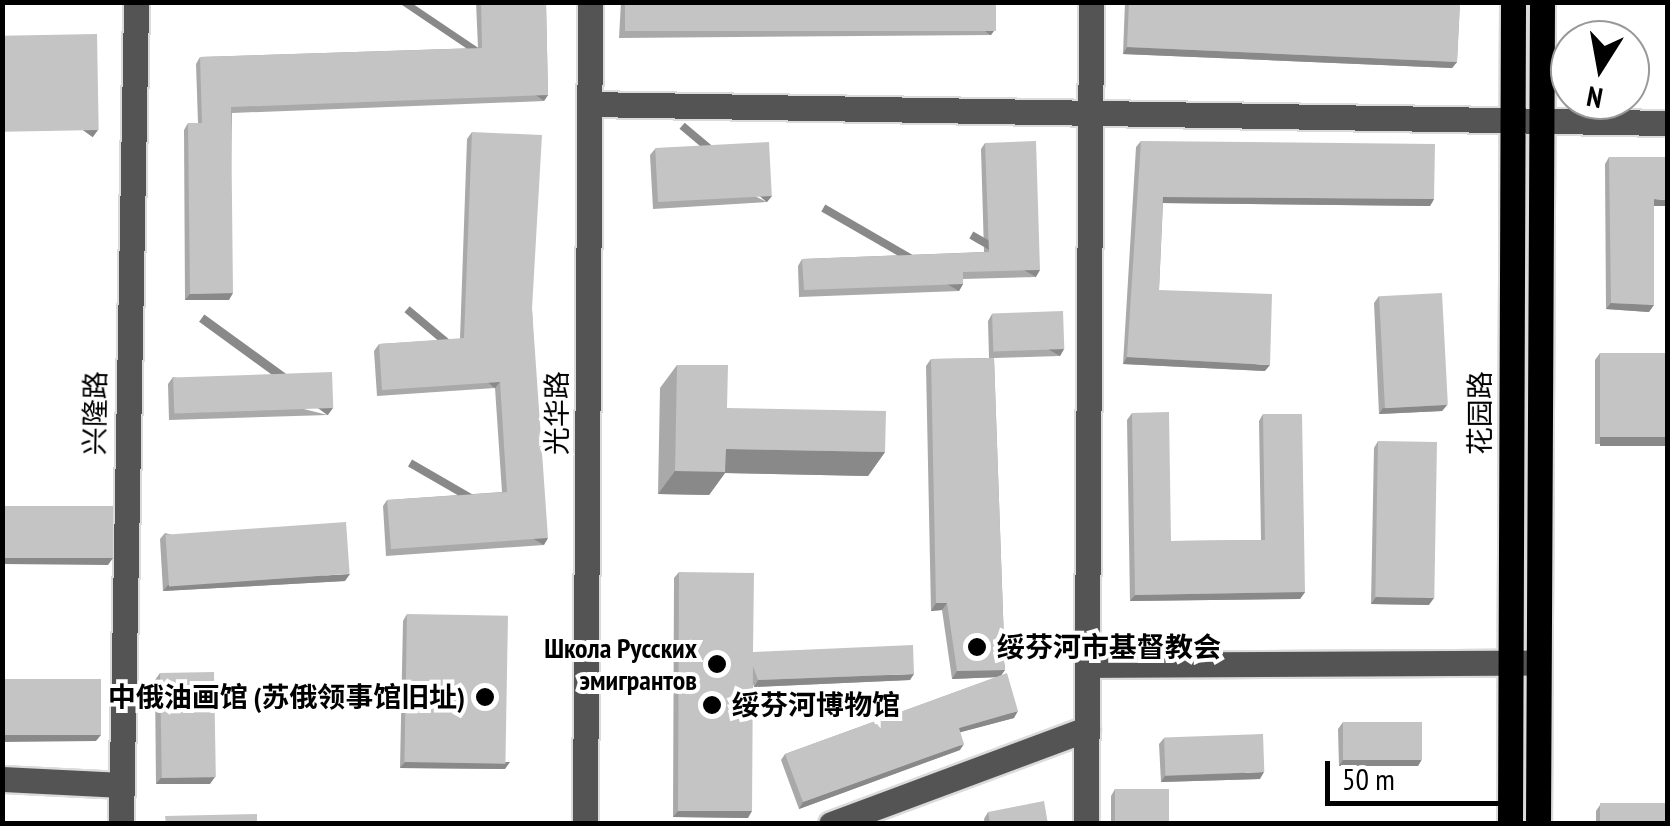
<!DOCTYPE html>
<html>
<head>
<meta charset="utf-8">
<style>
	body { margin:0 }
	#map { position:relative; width:1670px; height:826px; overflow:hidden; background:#fff; font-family:"PT Sans Narrow","Noto Sans SC",sans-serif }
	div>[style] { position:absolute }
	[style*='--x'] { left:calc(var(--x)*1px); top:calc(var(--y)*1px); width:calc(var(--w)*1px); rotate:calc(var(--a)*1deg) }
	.roads { filter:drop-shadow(2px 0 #dbdbdb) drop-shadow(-2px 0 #dbdbdb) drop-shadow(0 2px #dbdbdb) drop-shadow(0 -2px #dbdbdb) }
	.minor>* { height:25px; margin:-12.5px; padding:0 12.5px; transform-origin:12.5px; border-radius:12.5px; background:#545454 }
	.major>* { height:25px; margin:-12.5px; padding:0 12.5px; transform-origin:12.5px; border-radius:12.5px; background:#000 }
	.wall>* { inset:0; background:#a9a9a9 }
	.shaded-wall>* { inset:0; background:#898989; transform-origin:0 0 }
	.building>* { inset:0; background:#c4c4c4; transform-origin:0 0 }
	.dots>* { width:28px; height:28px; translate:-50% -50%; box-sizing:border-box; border:5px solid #fff; border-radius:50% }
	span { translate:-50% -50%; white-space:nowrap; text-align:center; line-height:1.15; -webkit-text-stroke:8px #fff; paint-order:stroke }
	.street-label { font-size:28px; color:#000 }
	.poi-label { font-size:28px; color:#000; font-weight:700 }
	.left { translate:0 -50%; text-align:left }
	.right { translate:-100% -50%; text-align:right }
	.frame { position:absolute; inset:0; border:5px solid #000; pointer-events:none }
	.north { position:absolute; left:1550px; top:20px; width:100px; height:100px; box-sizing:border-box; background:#fff; border:2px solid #999; border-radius:50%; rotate:191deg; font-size:28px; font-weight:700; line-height:40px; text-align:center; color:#000 }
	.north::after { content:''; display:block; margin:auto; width:35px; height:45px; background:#000; clip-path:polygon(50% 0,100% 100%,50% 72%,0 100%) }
	.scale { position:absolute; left:1325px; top:761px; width:185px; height:45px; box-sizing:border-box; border:5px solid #000; border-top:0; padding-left:12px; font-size:30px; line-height:35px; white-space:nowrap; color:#000; -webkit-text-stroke:8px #fff; paint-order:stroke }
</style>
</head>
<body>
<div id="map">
	<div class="roads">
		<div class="minor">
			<div style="--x:589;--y:104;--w:1079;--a:1.01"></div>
			<div style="--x:1088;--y:665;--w:445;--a:-0.3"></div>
			<div style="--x:2;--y:779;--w:118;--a:2.9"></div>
			<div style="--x:121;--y:824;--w:822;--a:-88.95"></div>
			<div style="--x:585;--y:824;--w:822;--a:-89.65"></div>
			<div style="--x:831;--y:824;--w:273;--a:-20.4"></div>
			<div style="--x:1086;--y:824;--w:822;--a:-89.65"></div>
		</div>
		<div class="major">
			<div style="--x:1510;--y:824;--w:822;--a:-89.79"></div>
			<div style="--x:1538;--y:824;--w:822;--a:-89.72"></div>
		</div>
	</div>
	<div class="wall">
		<div style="clip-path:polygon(476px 2px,546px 2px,548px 95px,544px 101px,232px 113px,229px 300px,185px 300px,184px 130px,188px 123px,198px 123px,196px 64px,200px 57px,478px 48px)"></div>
		<div style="clip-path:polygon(621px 2px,996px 2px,996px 28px,991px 35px,619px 38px)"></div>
		<div style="clip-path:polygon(1125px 2px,1460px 2px,1457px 62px,1452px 68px,1123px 54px)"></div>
		<div style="clip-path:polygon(472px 132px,532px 309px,544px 545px,386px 556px,383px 506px,387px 500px,502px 492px,495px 388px,377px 396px,374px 351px,379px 344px,460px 339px,467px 139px)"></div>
		<div style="clip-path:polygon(1141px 141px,1434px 199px,1430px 206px,1163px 203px,1159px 290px,1265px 371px,1123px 364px,1136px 147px)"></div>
		<div style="clip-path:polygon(985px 143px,1036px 277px,963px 279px,963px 284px,959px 291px,799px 297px,798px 266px,802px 259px,984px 252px,981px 149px)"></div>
		<div style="clip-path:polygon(655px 149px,767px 202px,653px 209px,650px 155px)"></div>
		<div style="clip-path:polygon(1609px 157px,1654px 206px,1649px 312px,1606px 309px,1605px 164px)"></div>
		<div style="clip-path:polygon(1379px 296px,1447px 405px,1442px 411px,1379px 414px,1374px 303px)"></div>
		<div style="clip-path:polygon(992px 314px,1064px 349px,1060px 356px,994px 358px,1005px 670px,1001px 675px,1014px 718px,960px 732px,960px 750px,799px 809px,781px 760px,785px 754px,997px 677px,952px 679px,942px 610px,931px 611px,926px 366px,931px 359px,989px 358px,988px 321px)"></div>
		<div style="clip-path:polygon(1600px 353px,1668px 353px,1668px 444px,1595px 444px,1595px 360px)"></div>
		<div style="clip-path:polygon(677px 365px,727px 408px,885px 452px,868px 476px,725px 473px,709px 495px,658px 494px,660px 388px)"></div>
		<div style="clip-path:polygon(173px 377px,328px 415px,169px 420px,168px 384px)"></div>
		<div style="clip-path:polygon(1132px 413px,1171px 541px,1261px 540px,1259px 421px,1263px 414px,1305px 592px,1300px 599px,1130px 601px,1127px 420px)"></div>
		<div style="clip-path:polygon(1378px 441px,1429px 605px,1371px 604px,1374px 448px)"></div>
		<div style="clip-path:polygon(165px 533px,345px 581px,163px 591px,160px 539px)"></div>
		<div style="clip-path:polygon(679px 572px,753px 652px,910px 680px,754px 687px,753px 684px,748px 818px,673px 817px,674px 578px)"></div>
		<div style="clip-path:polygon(407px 614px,505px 769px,400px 768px,403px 621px)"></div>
		<div style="clip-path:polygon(160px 673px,210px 784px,156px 784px,155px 680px)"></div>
		<div style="clip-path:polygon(1343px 722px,1422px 759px,1418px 766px,1339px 766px,1338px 729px)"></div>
		<div style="clip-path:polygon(1164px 738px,1260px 779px,1161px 782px,1159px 744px)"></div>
		<div style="clip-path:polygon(1115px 789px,1169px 824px,1111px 824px,1111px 796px)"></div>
		<div style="clip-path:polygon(1600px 805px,1668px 824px,1596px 824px,1596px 811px)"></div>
		<div style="clip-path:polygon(988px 812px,1048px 824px,985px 824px,984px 819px)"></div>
	</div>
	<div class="shaded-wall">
		<div style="left:996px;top:28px;width:9px;height:372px;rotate:126deg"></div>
		<div style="clip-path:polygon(1127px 47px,1457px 62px,1452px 68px,1123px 54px)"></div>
		<div style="left:548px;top:95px;width:7px;height:317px;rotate:124deg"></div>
		<div style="left:98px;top:130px;width:9px;height:96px;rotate:126deg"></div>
		<div style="left:772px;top:196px;width:8px;height:114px;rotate:130deg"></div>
		<div style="clip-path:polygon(1163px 197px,1434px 199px,1430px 206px,1158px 203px)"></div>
		<div style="clip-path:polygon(1654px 199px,1668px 200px,1668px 206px,1649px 206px)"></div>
		<div style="left:1040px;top:270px;width:8px;height:77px;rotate:120deg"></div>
		<div style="left:963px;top:284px;width:8px;height:159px;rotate:120deg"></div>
		<div style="clip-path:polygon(233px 293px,229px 300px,185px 300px,190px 294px)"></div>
		<div style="clip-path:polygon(1611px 303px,1654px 305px,1649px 312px,1606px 309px)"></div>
		<div style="left:1064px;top:349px;width:8px;height:70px;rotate:120deg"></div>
		<div style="clip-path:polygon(1127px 357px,1270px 365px,1265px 371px,1123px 364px)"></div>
		<div style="left:500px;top:382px;width:8px;height:118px;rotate:130deg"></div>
		<div style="clip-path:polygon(1447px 405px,1442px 411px,1379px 414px,1383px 408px)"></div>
		<div style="left:333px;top:408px;width:9px;height:159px;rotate:126deg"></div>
		<div style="left:1600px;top:437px;width:68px;height:9px"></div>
		<div style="clip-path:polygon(726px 449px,885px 452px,868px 476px,725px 473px,709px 495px,658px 494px,675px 471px)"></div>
		<div style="left:548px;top:538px;width:8px;height:157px;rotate:120deg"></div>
		<div style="clip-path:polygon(2px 558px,113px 558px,108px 565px,2px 564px)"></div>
		<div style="clip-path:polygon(350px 574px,345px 581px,163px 591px,168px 585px)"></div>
		<div style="clip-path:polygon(1305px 592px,1300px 599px,1130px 601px,1135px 595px)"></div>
		<div style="clip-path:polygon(1376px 597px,1434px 598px,1429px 605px,1371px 604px)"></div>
		<div style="clip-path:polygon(936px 603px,947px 603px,942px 610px,931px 611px)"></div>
		<div style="clip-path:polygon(1005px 670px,1000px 677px,952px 679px,957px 671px)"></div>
		<div style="clip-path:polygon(914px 674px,910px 680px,754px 687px,758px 680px)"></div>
		<div style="clip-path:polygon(1018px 711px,1014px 718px,954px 734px,959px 728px)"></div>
		<div style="clip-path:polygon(2px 735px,101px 735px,96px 741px,2px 742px)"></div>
		<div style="clip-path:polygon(964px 744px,960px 750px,799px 809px,803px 802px)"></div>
		<div style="clip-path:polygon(1422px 759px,1418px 766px,1339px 766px,1343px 760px)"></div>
		<div style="clip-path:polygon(405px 762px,510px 762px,505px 769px,400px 768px)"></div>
		<div style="clip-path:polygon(1264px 772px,1260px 779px,1161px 782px,1165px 776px)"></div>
		<div style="clip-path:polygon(215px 777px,210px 784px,156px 784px,161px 778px)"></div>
		<div style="clip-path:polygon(678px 811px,752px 811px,748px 818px,673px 817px)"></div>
	</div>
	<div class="building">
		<div style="clip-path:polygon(481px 2px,546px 2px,548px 95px,231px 107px,233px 293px,190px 294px,188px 123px,202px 123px,200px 57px,482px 48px)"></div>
		<div style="left:625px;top:2px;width:371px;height:29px"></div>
		<div style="clip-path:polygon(1129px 2px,1460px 2px,1457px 62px,1127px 47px)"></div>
		<div style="left:97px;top:34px;width:96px;height:95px;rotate:89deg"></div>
		<div style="clip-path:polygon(472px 132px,542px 135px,532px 309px,548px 538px,391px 549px,387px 500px,507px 492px,500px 382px,382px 390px,379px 344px,464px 338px)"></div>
		<div style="clip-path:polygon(1036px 141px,1040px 270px,963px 272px,963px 284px,804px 290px,802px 259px,989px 252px,985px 143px)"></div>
		<div style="clip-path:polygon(1141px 141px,1435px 144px,1434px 199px,1163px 197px,1159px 290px,1272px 294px,1270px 365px,1127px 357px)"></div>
		<div style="left:769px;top:142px;width:54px;height:114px;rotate:87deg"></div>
		<div style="clip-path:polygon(1609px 157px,1668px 157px,1668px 200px,1654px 199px,1654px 305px,1611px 303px)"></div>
		<div style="left:1442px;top:293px;width:112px;height:63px;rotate:87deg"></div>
		<div style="left:1063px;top:311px;width:38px;height:71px;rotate:88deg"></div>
		<div style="left:1600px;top:353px;width:68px;height:84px"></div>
		<div style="clip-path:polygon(994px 358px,1005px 670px,957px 671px,947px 603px,936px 603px,931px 359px)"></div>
		<div style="clip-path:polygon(677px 365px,728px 365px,727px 408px,886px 411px,885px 452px,726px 449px,725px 472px,675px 471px)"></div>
		<div style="left:332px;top:372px;width:36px;height:159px;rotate:88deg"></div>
		<div style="clip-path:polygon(1169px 412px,1171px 541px,1265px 540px,1263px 414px,1302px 414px,1305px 592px,1135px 595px,1132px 413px)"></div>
		<div style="left:1378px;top:441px;width:59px;height:156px;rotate:1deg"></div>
		<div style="left:2px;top:506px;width:111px;height:52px"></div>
		<div style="left:346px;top:522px;width:52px;height:181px;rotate:86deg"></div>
		<div style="clip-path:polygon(679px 572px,754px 573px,753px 652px,913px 645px,914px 674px,758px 680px,753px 666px,752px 811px,678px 811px)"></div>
		<div style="left:407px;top:614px;width:101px;height:148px;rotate:1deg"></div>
		<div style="left:214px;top:672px;width:105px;height:54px;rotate:89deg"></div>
		<div style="clip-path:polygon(1007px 673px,1018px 711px,959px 728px,964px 744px,803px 802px,785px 754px)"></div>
		<div style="left:2px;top:679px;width:99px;height:56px"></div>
		<div style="left:1343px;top:722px;width:79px;height:38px"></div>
		<div style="left:1263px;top:734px;width:38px;height:99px;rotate:88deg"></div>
		<div style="left:1115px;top:789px;width:54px;height:35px"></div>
		<div style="clip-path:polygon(1044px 801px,1048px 824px,988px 824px,990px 823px,988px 812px)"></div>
		<div style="left:1668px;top:803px;width:21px;height:68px;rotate:90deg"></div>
		<div style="clip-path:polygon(257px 814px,257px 824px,166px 824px,165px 816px)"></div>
	</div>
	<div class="dots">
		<div style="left:977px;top:647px;background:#000"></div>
		<div style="left:717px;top:664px;background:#000"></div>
		<div style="left:485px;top:697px;background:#000"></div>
		<div style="left:712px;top:705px;background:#000"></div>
	</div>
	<div class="street-label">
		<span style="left:95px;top:413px;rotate:-89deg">兴隆路</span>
		<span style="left:557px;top:413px;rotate:-90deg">光华路</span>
		<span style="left:1480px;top:413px;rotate:-90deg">花园路</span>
	</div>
	<div class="poi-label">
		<span class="left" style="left:997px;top:647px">绥芬河市基督教会</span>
		<span class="right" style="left:697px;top:664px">Школа Русских<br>эмигрантов</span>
		<span class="right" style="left:465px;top:697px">中俄油画馆 (苏俄领事馆旧址)</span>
		<span class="left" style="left:732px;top:705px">绥芬河博物馆</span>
	</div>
	<div class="frame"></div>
	<div class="north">N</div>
	<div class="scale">50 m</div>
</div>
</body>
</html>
